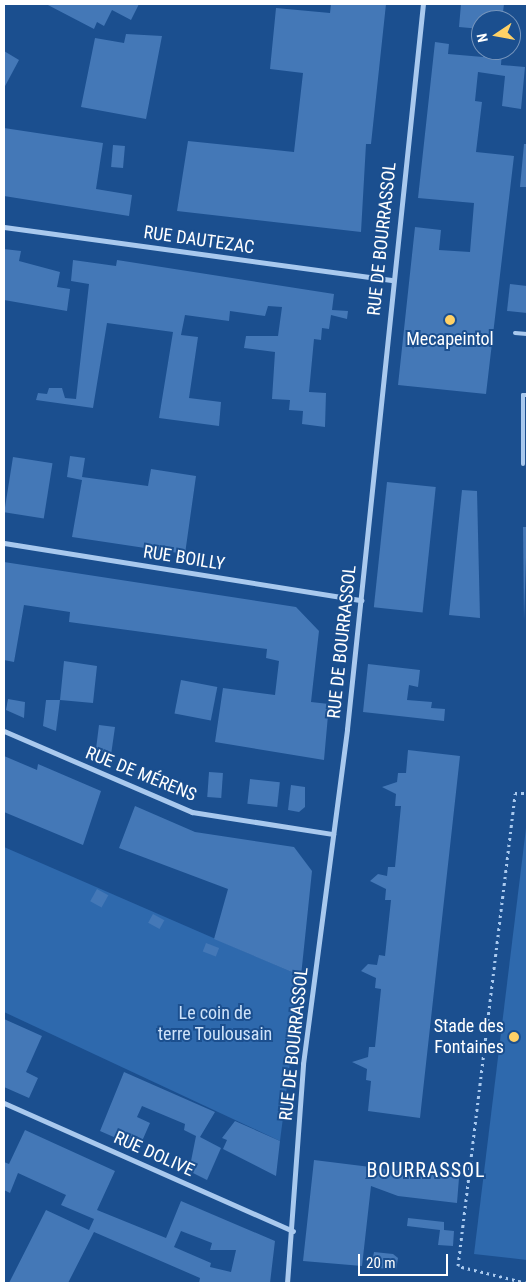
<!DOCTYPE html>
<html>
<head>
<meta charset="utf-8">
<style>
	body { margin:0 }
	#map { position:relative; width:531px; height:1287px; overflow:hidden; background:#1b4f8f; font-family:"Roboto Condensed",sans-serif }
	div>[style] { position:absolute }
	[style*='--x'] { left:calc(var(--x)*1px); top:calc(var(--y)*1px); width:calc(var(--w)*1px); rotate:calc(var(--a)*1deg) }
	.green>* { inset:0; background:#2e69ad }
	.building>* { inset:0; background:#4478b7; transform-origin:0 0 }
	.path>* { height:3px; margin-top:-1.5px; transform-origin:0; background:repeating-linear-gradient(90deg,#a9c9ee 0 2.5px,transparent 0 6.5px) }
	.service>* { height:4px; margin:-2px; padding:0 2px; transform-origin:2px; border-radius:2px; background:#a9c9ee }
	.minor>* { height:5px; margin:-2.5px; padding:0 2.5px; transform-origin:2.5px; border-radius:2.5px; background:#a9c9ee }
	.dots>* { width:14px; height:14px; translate:-50% -50%; box-sizing:border-box; border:2px solid #1b4f8f; border-radius:50% }
	span { translate:-50% -50%; white-space:nowrap; text-align:center; line-height:1.15; -webkit-text-stroke:4px #1b4f8f; paint-order:stroke }
	.street-label { font-size:18px; color:#fff }
	.poi-label { font-size:18px; color:#fff }
	.right { translate:-100% -50%; text-align:right }
	.park-label { font-size:18px; color:#cfe3fa }
	.quarter-label { font-size:20px; color:#fff; letter-spacing:1px }
	.frame { position:absolute; inset:0; border:5px solid #fff; pointer-events:none }
	.north { position:absolute; left:471px; top:10px; width:50px; height:50px; box-sizing:border-box; background:#1b4f8f; border:1px solid #7695bc; border-radius:50%; rotate:258deg; font-size:14px; font-weight:700; line-height:20px; text-align:center; color:#fff }
	.north::after { content:''; display:block; margin:auto; width:18px; height:22px; background:#ffd166; clip-path:polygon(50% 0,100% 100%,50% 72%,0 100%) }
	.scale { position:absolute; left:358px; top:1254px; width:90px; height:22px; box-sizing:border-box; border:2px solid #fff; border-top:0; padding-left:6px; font-size:15px; line-height:18px; white-space:nowrap; color:#fff; -webkit-text-stroke:4px #1b4f8f; paint-order:stroke }
</style>
</head>
<body>
<div id="map">
	<div class="green">
		<div style="clip-path:polygon(527px 820px,527px 1260px,474px 1254px)"></div>
		<div style="clip-path:polygon(4px 847px,301px 976px,280px 1141px,4px 1012px)"></div>
	</div>
	<div class="building">
		<div style="clip-path:polygon(46px 4px,139px 4px,131px 20px,112px 10px,104px 26px,97px 22px,94px 29px)"></div>
		<div style="clip-path:polygon(331px 4px,386px 4px,371px 144px,366px 144px,361px 232px,177px 211px,188px 141px,294px 152px,303px 73px,270px 69px,276px 8px,330px 13px)"></div>
		<div style="clip-path:polygon(461px 4px,504px 4px,502px 20px,481px 20px,481px 29px,459px 27px)"></div>
		<div style="clip-path:polygon(126px 34px,162px 36px,146px 119px,81px 107px,95px 38px,124px 43px)"></div>
		<div style="clip-path:polygon(435px 42px,449px 44px,448px 54px,483px 57px,484px 50px,502px 50px,501px 65px,525px 67px,521px 109px,502px 106px,505px 76px,478px 72px,475px 101px,482px 102px,476px 152px,514px 156px,486px 394px,398px 385px,415px 227px,441px 230px,439px 250px,470px 252px,474px 203px,418px 198px)"></div>
		<div style="clip-path:polygon(4px 51px,19px 60px,4px 88px)"></div>
		<div style="clip-path:polygon(4px 128px,103px 143px,96px 189px,132px 195px,129px 216px,4px 196px)"></div>
		<div style="clip-path:polygon(524px 144px,527px 144px,527px 187px,520px 187px)"></div>
		<div style="left:113px;top:145px;width:12px;height:22px;rotate:5deg"></div>
		<div style="clip-path:polygon(4px 249px,21px 251px,19px 261px,60px 272px,57px 287px,70px 289px,67px 311px,4px 300px)"></div>
		<div style="clip-path:polygon(73px 260px,116px 266px,117px 260px,334px 294px,332px 310px,348px 311px,347px 319px,331px 315px,329px 329px,322px 328px,321px 340px,314px 339px,309px 392px,326px 393px,325px 427px,302px 424px,303px 411px,289px 410px,290px 400px,272px 399px,275px 352px,244px 348px,246px 336px,278px 336px,282px 307px,268px 306px,265px 316px,230px 311px,229px 321px,185px 315px,181px 335px,198px 337px,189px 398px,221px 402px,219px 426px,159px 418px,173px 332px,107px 323px,93px 408px,36px 400px,38px 393px,47px 394px,49px 388px,62px 388px,65px 398px,76px 399px,89px 284px,71px 281px)"></div>
		<div style="clip-path:polygon(510px 284px,527px 286px,527px 313px,507px 311px)"></div>
		<div style="clip-path:polygon(70px 456px,85px 458px,82px 477px,148px 486px,151px 469px,196px 476px,185px 554px,72px 537px,82px 480px,67px 477px)"></div>
		<div style="left:13px;top:457px;width:40px;height:56px;rotate:9deg"></div>
		<div style="left:387px;top:482px;width:49px;height:126px;rotate:6deg"></div>
		<div style="clip-path:polygon(462px 490px,477px 491px,480px 618px,449px 615px)"></div>
		<div style="clip-path:polygon(523px 527px,527px 527px,524px 620px)"></div>
		<div style="clip-path:polygon(4px 562px,296px 607px,319px 631px,311px 702px,329px 704px,324px 760px,215px 742px,223px 688px,275px 695px,279px 661px,266px 658px,267px 649px,69px 622px,70px 612px,24px 605px,14px 662px,4px 660px)"></div>
		<div style="clip-path:polygon(64px 661px,97px 666px,93px 703px,60px 700px,56px 731px,43px 726px,46px 700px,60px 700px)"></div>
		<div style="clip-path:polygon(368px 664px,420px 670px,418px 687px,409px 685px,407px 700px,432px 702px,431px 708px,445px 709px,444px 721px,363px 712px)"></div>
		<div style="left:181px;top:680px;width:37px;height:34px;rotate:11deg"></div>
		<div style="clip-path:polygon(8px 699px,25px 702px,24px 718px,6px 710px)"></div>
		<div style="clip-path:polygon(99px 725px,115px 727px,111px 755px,96px 749px)"></div>
		<div style="clip-path:polygon(408px 750px,460px 756px,420px 1118px,368px 1111px,371px 1081px,366px 1080px,367px 1069px,352px 1062px,368px 1057px,369px 1047px,375px 1047px,381px 989px,375px 988px,376px 978px,361px 971px,368px 964px,377px 965px,379px 955px,385px 956px,391px 900px,385px 900px,386px 889px,370px 881px,378px 874px,387px 876px,388px 867px,395px 867px,401px 806px,395px 806px,396px 794px,382px 787px,397px 782px,398px 773px,406px 773px)"></div>
		<div style="clip-path:polygon(4px 756px,37px 770px,38px 764px,101px 791px,83px 845px,4px 812px)"></div>
		<div style="left:209px;top:772px;width:14px;height:25px;rotate:4deg"></div>
		<div style="left:250px;top:779px;width:30px;height:25px;rotate:6deg"></div>
		<div style="clip-path:polygon(291px 785px,305px 787px,305px 807px,299px 812px,288px 810px)"></div>
		<div style="clip-path:polygon(135px 806px,195px 832px,294px 847px,312px 871px,301px 976px,214px 939px,228px 889px,119px 848px)"></div>
		<div style="left:97px;top:889px;width:13px;height:14px;rotate:29deg"></div>
		<div style="left:153px;top:914px;width:13px;height:10px;rotate:29deg"></div>
		<div style="left:206px;top:943px;width:14px;height:9px;rotate:21deg"></div>
		<div style="clip-path:polygon(4px 1019px,42px 1036px,26px 1072px,38px 1078px,29px 1098px,4px 1087px)"></div>
		<div style="clip-path:polygon(124px 1072px,215px 1112px,200px 1137px,221px 1148px,207px 1180px,189px 1171px,196px 1136px,184px 1130px,185px 1124px,142px 1106px,137px 1117px,150px 1123px,139px 1148px,100px 1131px)"></div>
		<div style="clip-path:polygon(235px 1121px,280px 1141px,276px 1176px,223px 1149px,227px 1140px,222px 1138px)"></div>
		<div style="clip-path:polygon(evenodd,25px 1130px,115px 1171px,97px 1210px,166px 1238px,181px 1201px,275px 1241px,270px 1283px,199px 1283px,200px 1278px,94px 1232px,68px 1283px,9px 1283px,46px 1210px,89px 1230px,94px 1219px,61px 1205px,66px 1195px,18px 1173px,10px 1193px,4px 1190px,4px 1162px,9px 1164px,25px 1130px,181px 1231px,212px 1243px,210px 1250px,236px 1250px,231px 1272px,210px 1267px,211px 1263px,174px 1247px,181px 1231px)"></div>
		<div style="clip-path:polygon(314px 1160px,459px 1178px,457px 1203px,398px 1196px,371px 1186px,362px 1266px,303px 1261px)"></div>
		<div style="clip-path:polygon(408px 1218px,444px 1222px,444px 1230px,454px 1231px,453px 1246px,438px 1245px,440px 1230px,407px 1226px)"></div>
		<div style="clip-path:polygon(374px 1252px,393px 1254px,398px 1258px,396px 1270px,371px 1267px)"></div>
	</div>
	<div class="path">
		<div style="--x:527;--y:1283;--w:71;--a:-166.2"></div>
		<div style="--x:458;--y:1266;--w:476;--a:-83.1"></div>
		<div style="--x:515;--y:793;--w:12;--a:0"></div>
	</div>
	<div class="service">
		<div style="--x:515;--y:333;--w:12;--a:5"></div>
		<div style="--x:523;--y:464;--w:69;--a:-90"></div>
		<div style="--x:523;--y:395;--w:4;--a:0"></div>
	</div>
	<div class="minor">
		<div style="--x:4;--y:227;--w:391;--a:7.8"></div>
		<div style="--x:4;--y:543;--w:362;--a:9.1"></div>
		<div style="--x:4;--y:731;--w:205;--a:23.3"></div>
		<div style="--x:192;--y:812;--w:143;--a:8.9"></div>
		<div style="--x:4;--y:1103;--w:316;--a:23.9"></div>
		<div style="--x:287;--y:1283;--w:220;--a:-85.8"></div>
		<div style="--x:303;--y:1064;--w:338;--a:-82.5"></div>
		<div style="--x:347;--y:729;--w:729;--a:-84.02"></div>
	</div>
	<div class="dots">
		<div style="left:450px;top:320px;background:#ffd166"></div>
		<div style="left:514px;top:1037px;background:#ffd166"></div>
	</div>
	<div class="street-label">
		<span style="left:382px;top:239px;rotate:-84deg">RUE DE BOURRASSOL</span>
		<span style="left:199px;top:240px;rotate:8deg">RUE DAUTEZAC</span>
		<span style="left:184px;top:558px;rotate:9deg">RUE BOILLY</span>
		<span style="left:342px;top:642px;rotate:-84deg">RUE DE BOURRASSOL</span>
		<span style="left:141px;top:774px;rotate:22deg">RUE DE MÉRENS</span>
		<span style="left:294px;top:1044px;rotate:-84deg">RUE DE BOURRASSOL</span>
		<span style="left:154px;top:1154px;rotate:24deg">RUE DOLIVE</span>
	</div>
	<div class="poi-label">
		<span style="left:450px;top:339px">Mecapeintol</span>
		<span class="right" style="left:504px;top:1037px">Stade des<br>Fontaines</span>
	</div>
	<div class="park-label">
		<span style="left:215px;top:1024px">Le coin de<br>terre Toulousain</span>
	</div>
	<div class="quarter-label">
		<span style="left:426px;top:1170px">BOURRASSOL</span>
	</div>
	<div class="frame"></div>
	<div class="north">N</div>
	<div class="scale">20 m</div>
</div>
</body>
</html>
